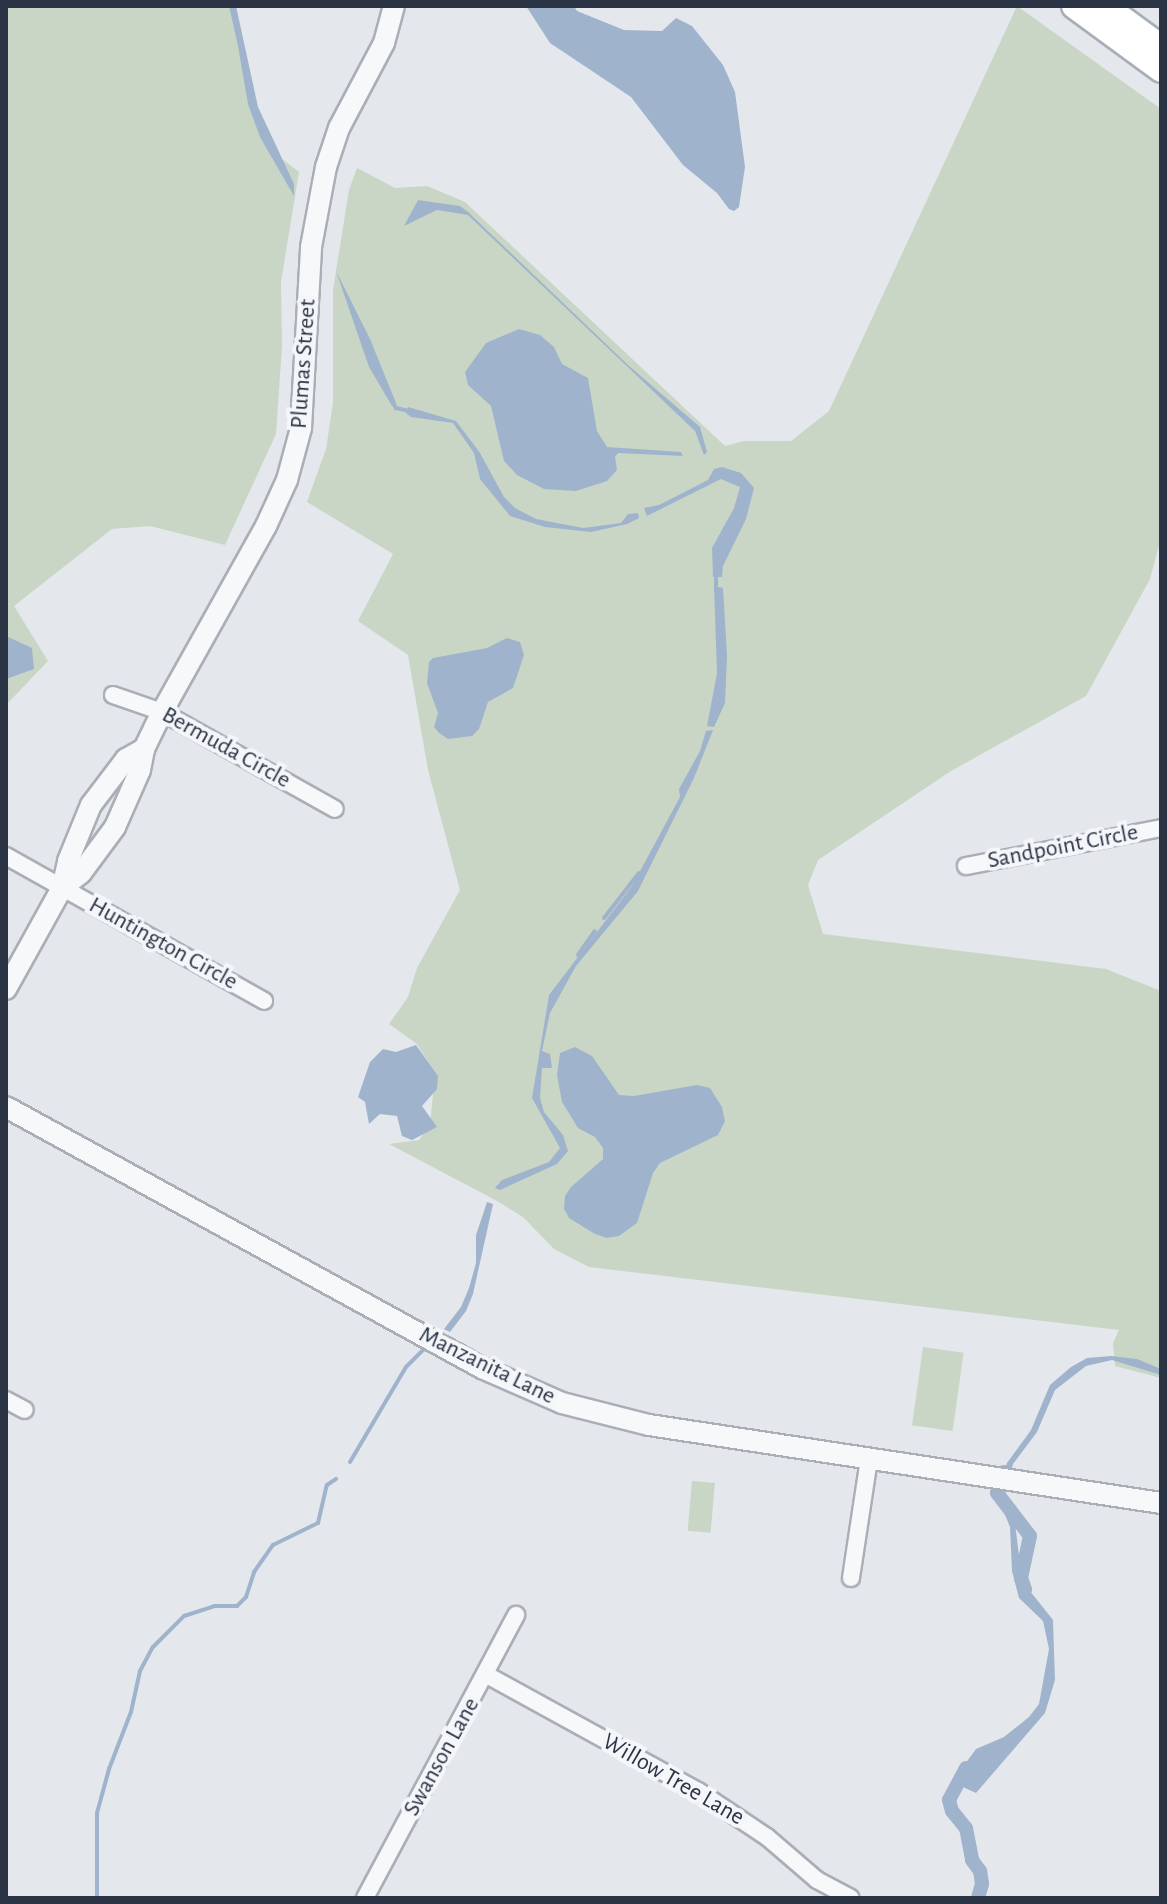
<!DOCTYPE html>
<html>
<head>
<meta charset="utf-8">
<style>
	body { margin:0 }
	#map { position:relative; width:1167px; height:1904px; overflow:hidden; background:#e4e7ec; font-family:"Alegreya Sans",sans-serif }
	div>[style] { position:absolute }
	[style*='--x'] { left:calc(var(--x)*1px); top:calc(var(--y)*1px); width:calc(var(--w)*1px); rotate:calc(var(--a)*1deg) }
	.green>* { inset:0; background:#c9d6c5; transform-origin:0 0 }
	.water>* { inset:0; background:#9fb4cc }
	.stream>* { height:4px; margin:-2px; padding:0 2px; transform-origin:2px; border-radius:2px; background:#9fb4cc }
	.canal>* { height:14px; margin:-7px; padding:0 7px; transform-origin:7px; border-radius:7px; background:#9fb4cc }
	.roads { filter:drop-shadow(2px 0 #a9aeb7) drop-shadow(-2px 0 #a9aeb7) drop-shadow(0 2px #a9aeb7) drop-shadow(0 -2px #a9aeb7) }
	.minor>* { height:16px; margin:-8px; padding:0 8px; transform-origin:8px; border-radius:8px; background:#f7f8fa }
	.tertiary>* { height:20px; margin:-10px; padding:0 10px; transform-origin:10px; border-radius:10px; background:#f7f8fa }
	.primary>* { height:24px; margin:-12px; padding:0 12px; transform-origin:12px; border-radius:12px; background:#fff }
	span { translate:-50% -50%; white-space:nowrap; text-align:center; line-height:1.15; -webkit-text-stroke:8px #f4f6f9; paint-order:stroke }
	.street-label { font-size:24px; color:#2b3445 }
	.frame { position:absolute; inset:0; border:8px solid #2b3445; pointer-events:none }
</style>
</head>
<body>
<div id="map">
	<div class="green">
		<div style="clip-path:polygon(6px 6px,231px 6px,254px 116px,272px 151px,299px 172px,281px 282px,282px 346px,276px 434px,225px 545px,150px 526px,112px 529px,14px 606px,48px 661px,6px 705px)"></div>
		<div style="clip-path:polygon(1017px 6px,1161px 109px,1161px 538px,1150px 579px,1086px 696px,951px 771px,818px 860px,808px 885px,823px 934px,1106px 969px,1161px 991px,1161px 1378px,1115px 1366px,1113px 1343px,1119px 1330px,589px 1267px,554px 1249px,523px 1217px,499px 1202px,389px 1144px,419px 1140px,430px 1124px,435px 1073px,417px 1044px,389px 1024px,408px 997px,417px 968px,460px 890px,428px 770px,408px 655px,358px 621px,393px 554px,307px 502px,326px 449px,333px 403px,333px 290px,349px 190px,357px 168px,395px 188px,427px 186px,465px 202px,725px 446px,744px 441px,791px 441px,829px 411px)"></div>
		<div style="left:923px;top:1347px;width:41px;height:79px;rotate:8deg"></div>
		<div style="left:692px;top:1481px;width:23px;height:50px;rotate:5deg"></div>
	</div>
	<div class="water">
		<div style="clip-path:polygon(231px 6px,236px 6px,258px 107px,294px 184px,294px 196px,260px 137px,248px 104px)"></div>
		<div style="clip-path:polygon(526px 6px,574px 6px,577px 11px,624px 30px,662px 31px,676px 18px,692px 26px,723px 65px,735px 92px,745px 167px,739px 207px,734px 211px,729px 209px,717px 193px,683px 165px,631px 97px,550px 43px)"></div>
		<div style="clip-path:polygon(418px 200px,460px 206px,468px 212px,629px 366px,700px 427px,707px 452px,704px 455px,695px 431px,468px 215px,437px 210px,404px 226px)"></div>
		<div style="clip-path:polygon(336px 271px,370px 339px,396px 403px,392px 406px,369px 367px)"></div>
		<div style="clip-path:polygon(519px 329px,540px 335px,554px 347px,562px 364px,588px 378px,597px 431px,607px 447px,681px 452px,683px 456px,618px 453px,615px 457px,617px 470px,607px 481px,576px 491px,544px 489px,517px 475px,504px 461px,491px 406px,468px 385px,465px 372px,486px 343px)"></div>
		<div style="clip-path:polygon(408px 407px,456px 421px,480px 453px,504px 497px,515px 508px,536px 519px,583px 528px,621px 523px,628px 514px,638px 513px,639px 518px,627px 524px,591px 532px,545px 527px,510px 516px,480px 479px,474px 453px,453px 423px,411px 417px,406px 413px)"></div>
		<div style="clip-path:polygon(722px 467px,741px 473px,754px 488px,746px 519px,723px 566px,722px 577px,713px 577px,712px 548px,734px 508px,740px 487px,721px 479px,647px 516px,644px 508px,659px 505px,708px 480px,714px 469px)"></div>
		<div style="clip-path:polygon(714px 586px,723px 588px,727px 656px,725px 703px,714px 727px,707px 726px,717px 673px)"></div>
		<div style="clip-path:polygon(6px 636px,32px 648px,34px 669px,6px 679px)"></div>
		<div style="clip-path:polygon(507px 638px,520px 642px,524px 655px,513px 688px,488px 702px,479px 729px,472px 736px,448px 739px,439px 733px,434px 727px,438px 713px,427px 683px,429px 662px,433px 658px,487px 648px)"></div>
		<div style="clip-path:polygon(713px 730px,694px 778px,638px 891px,576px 966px,550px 1013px,542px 1051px,550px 1054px,552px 1068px,542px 1068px,540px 1098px,544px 1112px,563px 1135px,568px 1151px,557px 1164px,500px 1190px,495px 1188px,502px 1180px,549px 1162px,560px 1148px,532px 1098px,549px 995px,632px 886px,680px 797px,679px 789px,700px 751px,706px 731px)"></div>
		<div style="clip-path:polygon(416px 1045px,438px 1076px,437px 1089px,422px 1106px,437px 1127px,412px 1140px,402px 1136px,397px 1116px,380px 1114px,369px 1124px,365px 1102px,358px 1097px,370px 1062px,383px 1049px,396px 1052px)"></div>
		<div style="clip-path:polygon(575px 1047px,592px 1056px,619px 1095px,634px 1096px,697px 1085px,710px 1088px,722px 1107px,725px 1121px,718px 1135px,660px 1163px,653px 1173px,637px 1223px,619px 1236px,607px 1238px,595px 1234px,569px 1218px,564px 1209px,565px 1196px,571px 1187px,603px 1159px,603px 1148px,595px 1137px,578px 1128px,562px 1102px,557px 1075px,560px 1053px)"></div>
		<div style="clip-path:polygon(487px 1202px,493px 1204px,473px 1294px,466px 1311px,450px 1332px,444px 1329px,461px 1307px,469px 1288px,476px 1263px,476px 1235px)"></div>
		<div style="clip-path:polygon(1111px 1356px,1137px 1359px,1161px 1369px,1161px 1375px,1112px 1360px,1086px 1366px,1055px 1390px,1037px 1432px,1013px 1464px,1004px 1496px,1014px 1515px,1020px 1564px,1030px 1591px,1053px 1620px,1055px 1680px,1045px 1713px,976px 1793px,952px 1782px,976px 1749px,1004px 1737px,1029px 1717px,1039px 1704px,1049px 1649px,1043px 1621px,1019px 1598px,1012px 1571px,1010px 1527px,997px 1495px,1007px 1463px,1031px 1430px,1050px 1385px,1071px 1367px,1087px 1358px)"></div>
	</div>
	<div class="stream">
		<div style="--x:231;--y:6;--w:40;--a:77"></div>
		<div style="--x:393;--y:403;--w:6;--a:59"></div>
		<div style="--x:396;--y:408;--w:13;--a:13"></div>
		<div style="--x:716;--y:591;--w:19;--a:-90"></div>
		<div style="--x:604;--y:918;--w:57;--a:-52.1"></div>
		<div style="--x:578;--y:955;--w:29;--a:-55"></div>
		<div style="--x:350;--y:1462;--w:110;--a:-59.5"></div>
		<div style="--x:406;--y:1367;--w:31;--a:-45"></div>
		<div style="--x:97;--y:1898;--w:85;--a:-90"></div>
		<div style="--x:97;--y:1813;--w:46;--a:-74.7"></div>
		<div style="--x:109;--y:1769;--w:61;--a:-68.9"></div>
		<div style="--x:131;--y:1712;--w:42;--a:-77.6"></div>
		<div style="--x:140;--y:1671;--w:27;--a:-62"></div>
		<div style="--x:153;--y:1647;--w:44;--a:-45"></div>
		<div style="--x:184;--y:1616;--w:32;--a:-18"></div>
		<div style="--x:214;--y:1606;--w:23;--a:0"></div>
		<div style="--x:237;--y:1606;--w:13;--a:-45"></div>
		<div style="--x:246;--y:1597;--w:26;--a:-72"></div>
		<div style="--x:254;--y:1572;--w:33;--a:-55"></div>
		<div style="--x:273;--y:1545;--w:50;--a:-26.1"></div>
		<div style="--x:318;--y:1523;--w:39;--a:-77"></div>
		<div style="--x:327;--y:1485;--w:11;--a:-34"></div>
	</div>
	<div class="canal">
		<div style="--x:1004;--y:1472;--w:22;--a:108"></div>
		<div style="--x:997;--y:1493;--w:54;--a:52.5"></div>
		<div style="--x:1030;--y:1536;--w:43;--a:102.1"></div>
		<div style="--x:1021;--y:1578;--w:12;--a:70"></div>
		<div style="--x:966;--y:1768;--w:36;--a:118"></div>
		<div style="--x:949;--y:1800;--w:11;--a:75"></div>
		<div style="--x:952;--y:1811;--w:22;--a:51"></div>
		<div style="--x:966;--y:1828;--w:33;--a:79"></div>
		<div style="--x:972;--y:1860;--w:14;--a:54"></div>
		<div style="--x:980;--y:1871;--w:13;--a:81"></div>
		<div style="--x:982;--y:1884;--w:15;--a:106"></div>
	</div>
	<div class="roads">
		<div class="minor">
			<div style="--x:113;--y:695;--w:52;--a:19.1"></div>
			<div style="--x:162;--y:712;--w:198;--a:29.3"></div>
			<div style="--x:6;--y:856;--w:296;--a:29.3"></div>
			<div style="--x:966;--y:866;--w:199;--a:-11"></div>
			<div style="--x:6;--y:1400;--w:21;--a:28"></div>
			<div style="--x:851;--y:1578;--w:120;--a:-81.4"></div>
			<div style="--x:487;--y:1675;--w:241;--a:28.8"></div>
			<div style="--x:698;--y:1791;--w:83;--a:33.7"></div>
			<div style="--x:767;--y:1837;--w:66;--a:40.7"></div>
			<div style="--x:817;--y:1880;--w:38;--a:28"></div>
			<div style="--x:365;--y:1898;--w:321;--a:-61.9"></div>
		</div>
		<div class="tertiary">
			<div style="--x:62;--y:888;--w:24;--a:-38"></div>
			<div style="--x:81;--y:873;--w:57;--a:-53.5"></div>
			<div style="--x:115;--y:827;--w:62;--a:-66.3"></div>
			<div style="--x:140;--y:770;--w:21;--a:-79"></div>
			<div style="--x:144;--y:749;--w:41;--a:-64.1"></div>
			<div style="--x:162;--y:712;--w:213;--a:-60.8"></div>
			<div style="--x:266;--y:526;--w:51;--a:-65.5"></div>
			<div style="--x:287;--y:480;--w:54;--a:-74.9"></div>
			<div style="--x:301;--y:428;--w:181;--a:-86.8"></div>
			<div style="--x:311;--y:247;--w:81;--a:-79.4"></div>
			<div style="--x:326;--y:167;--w:41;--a:-71.6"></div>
			<div style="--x:339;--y:128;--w:96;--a:-62.1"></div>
			<div style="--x:384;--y:43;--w:38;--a:-75"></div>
			<div style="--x:6;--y:989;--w:115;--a:-61"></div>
			<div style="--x:62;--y:888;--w:28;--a:-77"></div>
			<div style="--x:68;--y:861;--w:61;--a:-67.7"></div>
			<div style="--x:91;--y:805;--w:58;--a:-52.7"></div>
			<div style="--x:126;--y:759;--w:21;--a:-29"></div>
			<div style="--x:6;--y:1107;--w:543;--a:28.74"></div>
			<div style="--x:482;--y:1368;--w:87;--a:23.6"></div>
			<div style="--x:562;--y:1403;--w:90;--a:14.2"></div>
			<div style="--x:649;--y:1425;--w:518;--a:8.66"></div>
		</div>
		<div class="primary">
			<div style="--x:1074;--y:6;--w:108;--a:36.3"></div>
			<div style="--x:1105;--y:6;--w:69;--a:36.2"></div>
		</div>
	</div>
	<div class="street-label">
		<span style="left:304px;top:364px;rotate:-86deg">Plumas Street</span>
		<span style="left:226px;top:748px;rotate:29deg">Bermuda Circle</span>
		<span style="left:1063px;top:847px;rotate:-11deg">Sandpoint Circle</span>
		<span style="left:163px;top:944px;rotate:29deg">Huntington Circle</span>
		<span style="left:487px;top:1366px;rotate:26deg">Manzanita Lane</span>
		<span style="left:442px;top:1757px;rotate:-61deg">Swanson Lane</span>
		<span style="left:673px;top:1780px;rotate:30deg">Willow Tree Lane</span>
	</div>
	<div class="frame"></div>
</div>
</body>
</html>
